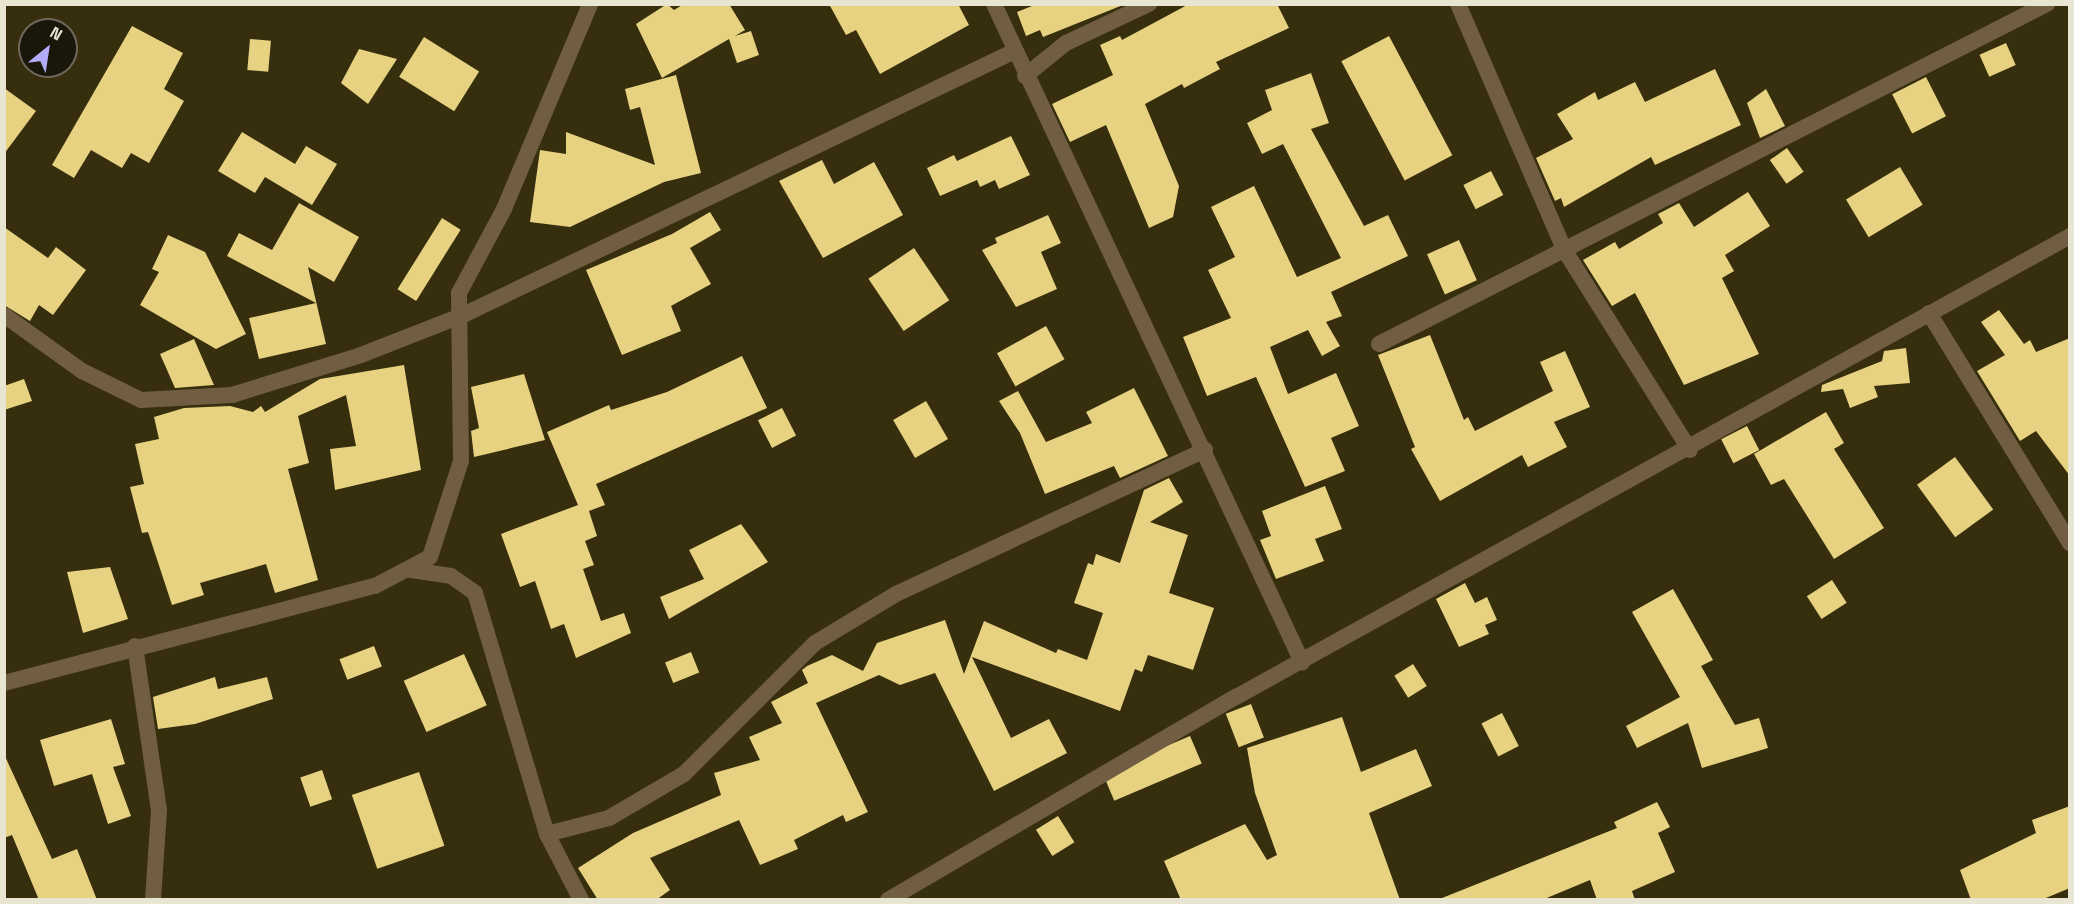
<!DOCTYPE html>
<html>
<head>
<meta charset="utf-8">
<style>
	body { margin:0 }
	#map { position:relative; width:2074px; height:904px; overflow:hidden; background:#362e0d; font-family:"Space Grotesk",sans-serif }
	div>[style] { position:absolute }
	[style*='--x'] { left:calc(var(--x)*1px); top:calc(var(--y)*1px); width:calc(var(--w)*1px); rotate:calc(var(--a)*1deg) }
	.building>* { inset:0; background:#e6d281; transform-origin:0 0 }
	.minor>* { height:16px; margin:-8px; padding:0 8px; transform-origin:8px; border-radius:8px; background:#705d42 }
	span { translate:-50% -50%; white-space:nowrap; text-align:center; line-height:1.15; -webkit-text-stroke:6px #1a1609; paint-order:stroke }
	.frame { position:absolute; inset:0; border:6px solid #e9e5d3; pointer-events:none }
	.north { position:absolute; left:18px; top:18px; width:60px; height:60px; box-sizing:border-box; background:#1a1609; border:2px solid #6d695a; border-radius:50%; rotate:30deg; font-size:16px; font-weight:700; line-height:24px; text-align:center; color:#e9e5d3 }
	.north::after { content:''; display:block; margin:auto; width:21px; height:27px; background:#b3adf9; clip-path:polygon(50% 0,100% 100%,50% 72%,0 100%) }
</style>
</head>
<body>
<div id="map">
	<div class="building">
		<div style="clip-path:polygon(667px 4px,674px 10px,684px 4px,729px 4px,745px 30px,735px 36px,751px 31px,759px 55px,737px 63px,729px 39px,662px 78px,636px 24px)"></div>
		<div style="clip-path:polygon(829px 4px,958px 4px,969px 25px,880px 74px,856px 30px,846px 35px)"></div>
		<div style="clip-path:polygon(1037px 4px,1123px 4px,1123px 5px,1043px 37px,1040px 30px,1026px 36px,1017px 12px)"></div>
		<div style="clip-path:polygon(1189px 4px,1277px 4px,1289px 28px,1216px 62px,1220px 69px,1184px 88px,1182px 84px,1145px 104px,1179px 186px,1173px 217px,1149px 228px,1106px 125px,1070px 142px,1052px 104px,1113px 75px,1100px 45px,1120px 36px,1122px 40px)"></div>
		<div style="clip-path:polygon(132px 26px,183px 53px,164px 89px,184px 101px,149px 163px,131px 153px,122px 168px,91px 150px,74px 178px,52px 165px)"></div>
		<div style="left:1389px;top:36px;width:135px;height:54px;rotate:62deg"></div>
		<div style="left:424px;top:37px;width:65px;height:47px;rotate:32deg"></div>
		<div style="left:250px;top:39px;width:21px;height:31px;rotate:5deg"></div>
		<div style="left:2006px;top:43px;width:24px;height:29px;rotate:66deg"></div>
		<div style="clip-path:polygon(359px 49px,397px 59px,368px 104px,341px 83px)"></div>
		<div style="clip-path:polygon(1715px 69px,1741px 125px,1655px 165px,1651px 157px,1564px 207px,1561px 198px,1555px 201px,1536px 158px,1573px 139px,1557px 114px,1595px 92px,1598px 100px,1635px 82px,1645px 102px)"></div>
		<div style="clip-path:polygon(1311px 73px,1329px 123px,1311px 129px,1364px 226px,1388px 215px,1408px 256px,1331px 292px,1342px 316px,1326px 322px,1340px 346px,1322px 356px,1308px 330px,1270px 347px,1288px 394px,1336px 373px,1359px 426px,1331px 438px,1345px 471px,1305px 487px,1256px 377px,1207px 396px,1183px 337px,1231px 318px,1208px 270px,1235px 257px,1211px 207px,1254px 186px,1297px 277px,1341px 258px,1283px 144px,1262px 154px,1247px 123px,1272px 110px,1265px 90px)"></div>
		<div style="clip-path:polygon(676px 75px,701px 173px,664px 182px,570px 227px,530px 222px,540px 150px,566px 154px,566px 132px,655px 165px,640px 107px,630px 110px,625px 89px)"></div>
		<div style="left:1926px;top:77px;width:44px;height:38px;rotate:63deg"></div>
		<div style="clip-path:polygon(4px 88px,36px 111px,4px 154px)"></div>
		<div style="clip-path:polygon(1766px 89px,1785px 126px,1760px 138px,1747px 103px)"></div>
		<div style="clip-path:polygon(242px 132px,295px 164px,306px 146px,337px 164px,312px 205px,265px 177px,255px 193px,218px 171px)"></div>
		<div style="clip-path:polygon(1011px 136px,1030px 175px,999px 189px,995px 180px,980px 187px,977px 180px,940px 196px,927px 168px,954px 155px,957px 161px)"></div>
		<div style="left:1787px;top:148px;width:29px;height:21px;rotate:55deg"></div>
		<div style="clip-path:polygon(822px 160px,834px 184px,874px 162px,903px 215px,823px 258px,779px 181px)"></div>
		<div style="left:1900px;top:167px;width:44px;height:63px;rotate:59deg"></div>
		<div style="left:1491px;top:171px;width:27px;height:31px;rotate:63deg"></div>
		<div style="clip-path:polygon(1748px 192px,1770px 226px,1725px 255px,1734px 271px,1722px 278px,1759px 354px,1684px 385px,1635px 293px,1612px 306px,1583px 260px,1615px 242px,1619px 249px,1663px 223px,1658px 214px,1679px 203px,1694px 227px)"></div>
		<div style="clip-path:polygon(299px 203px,359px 237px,334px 282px,308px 267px,326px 344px,259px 359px,249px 318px,316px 303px,227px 256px,239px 233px,272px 250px)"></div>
		<div style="clip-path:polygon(710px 212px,721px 230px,690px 248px,711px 284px,671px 306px,681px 331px,622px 355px,586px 270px,672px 234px)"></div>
		<div style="clip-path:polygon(1048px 215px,1061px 243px,1041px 252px,1057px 289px,1016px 307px,982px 250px,997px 243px,995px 238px)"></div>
		<div style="left:442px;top:218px;width:22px;height:84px;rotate:32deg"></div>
		<div style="clip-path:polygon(4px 227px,48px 258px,56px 247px,86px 270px,53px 315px,39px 305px,30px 321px,4px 305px)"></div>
		<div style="clip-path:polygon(168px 235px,205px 252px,246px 334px,216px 349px,140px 305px,159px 272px,152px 269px)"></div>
		<div style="left:1459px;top:240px;width:44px;height:35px;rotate:66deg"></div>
		<div style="left:914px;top:248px;width:63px;height:55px;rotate:56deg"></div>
		<div style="clip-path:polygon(1999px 310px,2024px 344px,2030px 340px,2036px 352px,2070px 338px,2070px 476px,2036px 431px,2020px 441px,1977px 371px,2005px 355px,1981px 322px)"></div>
		<div style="left:1046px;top:326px;width:38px;height:56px;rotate:61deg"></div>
		<div style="clip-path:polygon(1430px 335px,1464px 420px,1468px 417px,1475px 431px,1553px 391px,1540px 362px,1565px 351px,1590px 407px,1554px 422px,1567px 447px,1528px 467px,1522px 455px,1440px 501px,1411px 449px,1415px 447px,1378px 355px)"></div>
		<div style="clip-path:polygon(194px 339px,214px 385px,175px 388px,160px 354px)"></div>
		<div style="clip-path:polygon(1906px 348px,1910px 383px,1874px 386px,1878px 397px,1850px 408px,1843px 389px,1821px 392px,1822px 385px,1882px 361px,1884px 351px)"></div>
		<div style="clip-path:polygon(742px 356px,767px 408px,596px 484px,605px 505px,589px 511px,597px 536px,585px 541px,594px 565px,583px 569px,601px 621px,624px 613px,631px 633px,576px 658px,564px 624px,551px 629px,535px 581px,520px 587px,501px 534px,578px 505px,547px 432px,609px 405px,611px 410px,667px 392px)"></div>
		<div style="clip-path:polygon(404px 365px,421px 470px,335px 490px,330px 449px,356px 446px,346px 395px,298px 416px,309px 463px,288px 469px,318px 580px,275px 593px,266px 564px,200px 583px,204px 595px,172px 605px,148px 532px,142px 533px,130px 487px,144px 484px,135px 444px,159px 439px,154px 417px,184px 408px,230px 406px,253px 412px,261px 406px,265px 412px,320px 379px)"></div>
		<div style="clip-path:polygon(524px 374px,545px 440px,474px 457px,471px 431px,479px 428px,471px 387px)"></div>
		<div style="clip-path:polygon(24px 379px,32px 401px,4px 410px,4px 386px)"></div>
		<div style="clip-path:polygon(1134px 388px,1168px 456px,1120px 478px,1114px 466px,1045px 494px,1020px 433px,999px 401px,1018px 391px,1046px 442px,1092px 423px,1086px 412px)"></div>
		<div style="left:926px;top:401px;width:44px;height:38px;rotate:60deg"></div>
		<div style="left:782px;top:408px;width:31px;height:27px;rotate:63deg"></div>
		<div style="clip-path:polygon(1826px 412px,1844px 443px,1834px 449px,1884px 528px,1834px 559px,1784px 479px,1771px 485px,1754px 454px)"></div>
		<div style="left:1747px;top:426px;width:27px;height:29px;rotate:63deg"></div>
		<div style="left:1955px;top:457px;width:65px;height:47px;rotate:54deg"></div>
		<div style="clip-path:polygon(1169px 478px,1183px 502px,1150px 522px,1188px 535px,1169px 593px,1214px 608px,1193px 670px,1148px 655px,1142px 672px,1135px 669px,1120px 711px,972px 657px,1011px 738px,1049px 719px,1067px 753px,994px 791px,935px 673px,900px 685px,879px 675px,816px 703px,868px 812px,846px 822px,843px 815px,794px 840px,798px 849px,760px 865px,739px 820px,650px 858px,670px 890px,656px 900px,598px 900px,578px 868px,633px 833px,721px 795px,714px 773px,760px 760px,749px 737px,782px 723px,771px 702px,808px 683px,802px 670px,807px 666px,832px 655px,863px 671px,877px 643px,945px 620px,964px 674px,984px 621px,1056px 653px,1058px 649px,1087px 660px,1103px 613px,1074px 603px,1088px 563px,1093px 565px,1096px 554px,1120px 563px,1144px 490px)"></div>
		<div style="clip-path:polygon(1325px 486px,1342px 529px,1315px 539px,1324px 561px,1276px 579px,1260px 540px,1271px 536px,1262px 511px)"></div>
		<div style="clip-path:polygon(741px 524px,768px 562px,669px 619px,660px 597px,704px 579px,689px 550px)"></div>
		<div style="clip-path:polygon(110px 567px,128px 619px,83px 633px,67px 572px)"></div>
		<div style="left:1832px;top:580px;width:27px;height:30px;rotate:57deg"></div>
		<div style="clip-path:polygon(1465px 583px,1475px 603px,1487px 597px,1497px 620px,1485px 625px,1489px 634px,1459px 647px,1436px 599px)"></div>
		<div style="clip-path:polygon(1673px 589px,1713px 660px,1701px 666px,1735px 725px,1759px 718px,1768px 748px,1702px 768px,1688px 723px,1637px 748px,1626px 726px,1680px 697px,1632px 612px)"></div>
		<div style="left:374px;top:646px;width:22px;height:37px;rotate:69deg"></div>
		<div style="left:691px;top:652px;width:22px;height:28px;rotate:68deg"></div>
		<div style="left:464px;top:654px;width:56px;height:66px;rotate:66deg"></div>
		<div style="left:1413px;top:664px;width:26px;height:22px;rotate:58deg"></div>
		<div style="clip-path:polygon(215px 677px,218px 689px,267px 677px,273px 699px,195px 724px,158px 729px,153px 697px)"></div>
		<div style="left:1251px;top:704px;width:36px;height:27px;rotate:69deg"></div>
		<div style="left:1502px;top:713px;width:37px;height:23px;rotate:63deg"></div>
		<div style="clip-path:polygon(1342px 717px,1361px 772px,1416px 749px,1432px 786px,1369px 813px,1400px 900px,1181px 900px,1164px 861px,1245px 824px,1267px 860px,1277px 855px,1255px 793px,1247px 748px)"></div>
		<div style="clip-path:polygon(111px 719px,125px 764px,113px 767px,131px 816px,108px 824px,92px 774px,54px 786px,40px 740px)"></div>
		<div style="left:1190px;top:736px;width:30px;height:95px;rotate:67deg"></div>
		<div style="clip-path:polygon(4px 754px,52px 859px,77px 849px,97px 900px,39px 900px,12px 835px,4px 838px)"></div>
		<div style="left:322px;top:770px;width:31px;height:23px;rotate:71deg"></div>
		<div style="left:419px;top:772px;width:78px;height:71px;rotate:71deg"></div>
		<div style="clip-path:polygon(1657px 802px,1670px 827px,1658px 833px,1675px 872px,1632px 891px,1635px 900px,1597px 900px,1590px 880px,1542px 900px,1437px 900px,1617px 828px,1614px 822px)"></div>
		<div style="clip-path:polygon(2070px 806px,2070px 888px,2041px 900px,1971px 900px,1960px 870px,2036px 833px,2032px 820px)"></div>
		<div style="left:1058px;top:816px;width:31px;height:26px;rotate:58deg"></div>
	</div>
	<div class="minor">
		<div style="--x:994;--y:4;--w:727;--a:64.92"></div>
		<div style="--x:1458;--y:4;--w:269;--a:66.6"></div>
		<div style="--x:1565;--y:251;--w:235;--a:57.9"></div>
		<div style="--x:1025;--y:76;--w:53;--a:-38.8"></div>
		<div style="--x:1066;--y:43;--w:92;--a:-25.2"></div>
		<div style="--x:1929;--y:313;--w:270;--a:58.5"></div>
		<div style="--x:4;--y:315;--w:96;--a:35.7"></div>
		<div style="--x:82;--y:371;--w:66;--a:26.2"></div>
		<div style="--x:141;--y:400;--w:91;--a:-3.1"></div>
		<div style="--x:232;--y:395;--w:135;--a:-17.2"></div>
		<div style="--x:361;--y:355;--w:110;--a:-21.4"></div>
		<div style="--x:463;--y:315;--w:610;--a:-25.56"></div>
		<div style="--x:1379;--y:344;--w:750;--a:-26.98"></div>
		<div style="--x:411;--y:570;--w:40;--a:8.5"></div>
		<div style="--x:451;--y:576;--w:29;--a:35"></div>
		<div style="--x:475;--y:593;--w:252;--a:73.4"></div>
		<div style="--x:547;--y:834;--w:64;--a:-14.5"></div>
		<div style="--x:609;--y:818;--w:87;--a:-30.4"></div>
		<div style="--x:684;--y:774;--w:185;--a:-45"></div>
		<div style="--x:815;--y:643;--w:95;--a:-31.2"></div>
		<div style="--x:896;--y:594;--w:341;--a:-25"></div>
		<div style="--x:135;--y:646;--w:166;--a:81.7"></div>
		<div style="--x:159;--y:810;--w:90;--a:93.8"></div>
		<div style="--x:4;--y:683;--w:383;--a:-14.7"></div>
		<div style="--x:375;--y:586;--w:62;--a:-27.8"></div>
		<div style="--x:430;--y:557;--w:101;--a:-72.1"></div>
		<div style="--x:461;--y:461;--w:168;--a:-90.7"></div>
		<div style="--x:459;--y:293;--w:95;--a:-61.8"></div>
		<div style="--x:504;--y:209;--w:222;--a:-67.2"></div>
		<div style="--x:547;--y:834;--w:74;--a:62.7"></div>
		<div style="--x:888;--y:900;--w:403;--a:-30.3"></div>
		<div style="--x:1236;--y:697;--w:953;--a:-28.93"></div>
	</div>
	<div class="frame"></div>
	<div class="north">N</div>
</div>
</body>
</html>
